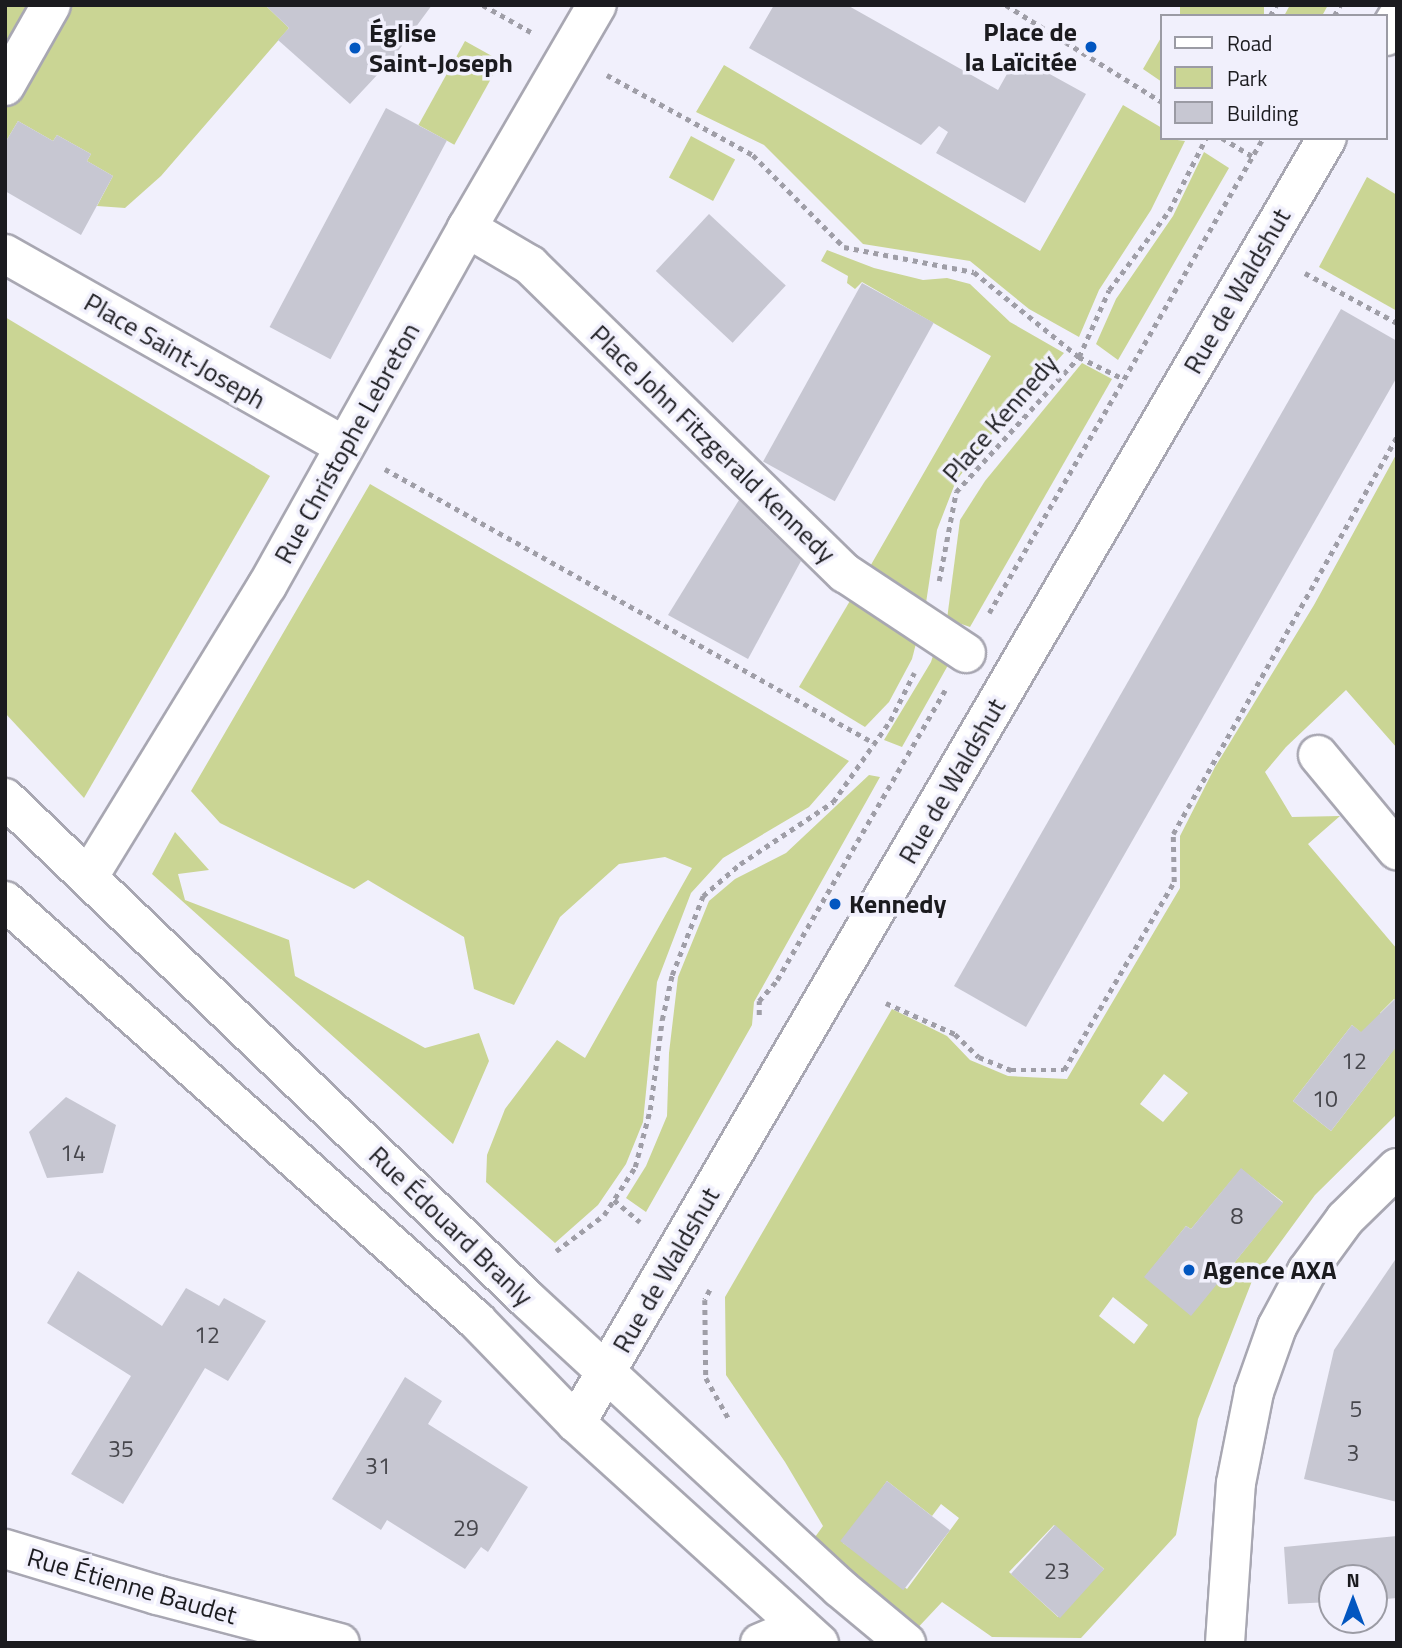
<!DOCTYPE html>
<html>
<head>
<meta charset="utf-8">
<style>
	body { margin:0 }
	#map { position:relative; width:1402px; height:1648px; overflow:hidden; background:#f1f0fc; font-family:"Titillium Web",sans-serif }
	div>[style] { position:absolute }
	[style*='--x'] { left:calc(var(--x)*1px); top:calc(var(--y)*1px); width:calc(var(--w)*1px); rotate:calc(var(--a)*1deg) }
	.green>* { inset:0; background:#cad594; transform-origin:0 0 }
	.building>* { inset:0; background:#c7c7d2; transform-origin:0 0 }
	.path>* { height:4.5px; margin-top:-2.25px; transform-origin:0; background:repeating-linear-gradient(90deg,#9f9ea7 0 5px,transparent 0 10px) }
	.roads { filter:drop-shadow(2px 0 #a8a7b2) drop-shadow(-2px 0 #a8a7b2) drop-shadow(0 2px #a8a7b2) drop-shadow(0 -2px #a8a7b2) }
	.minor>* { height:38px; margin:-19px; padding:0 19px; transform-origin:19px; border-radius:19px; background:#fff }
	.major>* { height:38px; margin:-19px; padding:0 19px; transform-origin:19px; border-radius:19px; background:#fff }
	.dots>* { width:19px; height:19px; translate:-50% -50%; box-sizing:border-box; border:4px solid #f1f0fc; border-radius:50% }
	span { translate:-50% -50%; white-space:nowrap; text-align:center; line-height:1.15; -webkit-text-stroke:7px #f1f0fc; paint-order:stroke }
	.number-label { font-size:23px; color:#46464c }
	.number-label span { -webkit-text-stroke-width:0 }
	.poi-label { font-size:26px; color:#1b1b1f; font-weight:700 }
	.right { translate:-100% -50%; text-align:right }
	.left { translate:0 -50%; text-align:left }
	.street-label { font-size:26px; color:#1b1b1f }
	.frame { position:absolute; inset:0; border:7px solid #1b1b1f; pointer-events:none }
	.legend { position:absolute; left:1160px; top:14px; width:228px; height:126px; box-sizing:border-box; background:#f1f0fc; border:2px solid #9b9ba4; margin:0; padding:9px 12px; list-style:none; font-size:21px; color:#1b1b1f }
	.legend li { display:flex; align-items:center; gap:14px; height:35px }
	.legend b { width:35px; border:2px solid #9b9ba4 }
	.north { position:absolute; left:1318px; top:1564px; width:70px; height:70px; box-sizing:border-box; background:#f1f0fc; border:2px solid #9b9ba4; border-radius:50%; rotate:0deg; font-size:19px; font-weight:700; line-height:28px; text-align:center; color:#1b1b1f }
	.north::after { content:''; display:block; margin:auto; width:24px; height:32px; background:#0256c0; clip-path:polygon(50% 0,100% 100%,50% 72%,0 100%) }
</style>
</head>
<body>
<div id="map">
	<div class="green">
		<div style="clip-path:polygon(5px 5px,40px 5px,5px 65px)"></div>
		<div style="clip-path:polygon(64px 5px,265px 5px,289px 28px,161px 176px,125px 208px,97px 206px,113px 176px,87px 161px,91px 154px,57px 135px,53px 141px,18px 121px,5px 143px,5px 109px)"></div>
		<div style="left:1180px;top:5px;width:84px;height:13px"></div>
		<div style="clip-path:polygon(1290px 5px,1328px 5px,1322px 16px,1284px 16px)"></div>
		<div style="clip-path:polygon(1162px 36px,1162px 82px,1143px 69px)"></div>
		<div style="left:465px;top:41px;width:41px;height:96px;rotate:29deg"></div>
		<div style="clip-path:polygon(724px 65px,1040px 251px,1123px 105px,1162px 128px,1162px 138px,1185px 141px,1151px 210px,1099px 290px,1079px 337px,1029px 309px,970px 261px,863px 244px,764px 145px,696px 112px)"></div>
		<div style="left:691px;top:136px;width:50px;height:47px;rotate:28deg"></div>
		<div style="clip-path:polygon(1204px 152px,1229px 168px,1118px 360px,1096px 344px,1116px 299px,1173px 216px)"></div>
		<div style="clip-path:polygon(1367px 177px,1397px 195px,1397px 311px,1319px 267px)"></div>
		<div style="clip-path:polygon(827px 250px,874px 268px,923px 280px,947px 278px,970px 284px,1010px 322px,1064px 353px,994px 431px,956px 481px,937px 530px,926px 603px,868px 570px,991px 356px,862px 282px,855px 289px,847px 283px,848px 276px,821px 261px)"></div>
		<div style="clip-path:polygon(5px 317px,270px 476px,84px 798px,5px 713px)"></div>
		<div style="clip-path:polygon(1082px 363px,1112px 379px,970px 627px,947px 619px,960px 520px,985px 481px)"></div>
		<div style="clip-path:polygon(evenodd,1397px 453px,1397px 748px,1346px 690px,1286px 747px,1265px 772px,1292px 817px,1340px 816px,1308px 844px,1397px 949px,1397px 1001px,1394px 999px,1380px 1013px,1397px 1031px,1397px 1114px,1315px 1195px,1252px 1281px,1198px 1419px,1176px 1535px,1081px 1638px,992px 1637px,942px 1602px,911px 1635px,810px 1544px,823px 1526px,785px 1462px,726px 1375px,725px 1297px,892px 1009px,947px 1036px,970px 1060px,1008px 1076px,1067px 1079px,1180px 888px,1180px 836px,1215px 767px,1314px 605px,1397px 453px,1352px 1025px,1389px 1056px,1331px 1131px,1293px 1101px,1352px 1025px,1397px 453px,1164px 1074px,1188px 1093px,1163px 1122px,1140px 1104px,1164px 1074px,1397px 453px,1241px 1169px,1283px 1202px,1234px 1263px,1145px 1277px,1186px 1226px,1191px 1229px,1241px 1169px,1397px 453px,1113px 1297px,1148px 1325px,1134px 1344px,1099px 1316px,1113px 1297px,1397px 453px,887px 1481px,932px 1516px,941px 1504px,959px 1518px,907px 1589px,843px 1543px,887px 1481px,1397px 453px,1054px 1525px,1104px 1569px,1058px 1617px,1009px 1572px,1054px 1525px)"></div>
		<div style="clip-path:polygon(370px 484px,849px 761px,809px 807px,723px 858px,691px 893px,657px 982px,643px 1122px,626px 1164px,598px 1205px,555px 1243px,486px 1182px,487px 1155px,505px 1109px,557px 1040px,585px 1058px,692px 868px,665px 857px,619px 864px,560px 917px,514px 1005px,474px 989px,464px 937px,368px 880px,354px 889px,220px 823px,191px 791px)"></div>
		<div style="clip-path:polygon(857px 589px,920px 628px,912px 659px,889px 702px,865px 727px,799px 687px)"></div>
		<div style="clip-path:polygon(938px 640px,956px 651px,902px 747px,884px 740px,931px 662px)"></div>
		<div style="clip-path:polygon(869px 775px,880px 777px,754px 1002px,752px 1025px,646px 1212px,626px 1198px,646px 1166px,667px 1116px,669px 1053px,678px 977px,709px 901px,735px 879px,786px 853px)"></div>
		<div style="clip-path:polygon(175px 832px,209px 870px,178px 874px,185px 900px,289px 940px,295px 976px,425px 1048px,479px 1033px,489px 1061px,453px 1144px,152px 874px)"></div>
	</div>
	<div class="building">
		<div style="clip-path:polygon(265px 5px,432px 5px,393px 58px,350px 104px,278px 40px,289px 28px)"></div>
		<div style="clip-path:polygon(774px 5px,847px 5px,998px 90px,1017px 56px,1086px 94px,1025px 203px,936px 153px,948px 132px,939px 126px,921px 145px,749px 48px)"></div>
		<div style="left:386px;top:108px;width:69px;height:248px;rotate:28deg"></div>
		<div style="clip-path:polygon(18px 121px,53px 141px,57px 135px,91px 154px,87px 161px,113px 176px,81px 235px,5px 191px,5px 143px)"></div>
		<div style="left:709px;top:214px;width:105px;height:78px;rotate:43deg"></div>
		<div style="left:862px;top:283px;width:82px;height:204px;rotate:29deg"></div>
		<div style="clip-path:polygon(1341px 309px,1397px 341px,1397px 377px,1026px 1027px,954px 986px)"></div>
		<div style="clip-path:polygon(739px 500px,801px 561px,748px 659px,668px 615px)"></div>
		<div style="clip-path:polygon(1397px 997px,1397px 1046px,1331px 1131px,1293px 1101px,1352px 1025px,1361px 1032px)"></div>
		<div style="clip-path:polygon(66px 1097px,116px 1125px,103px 1173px,47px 1178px,29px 1132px)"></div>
		<div style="clip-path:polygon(1241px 1168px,1283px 1203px,1191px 1316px,1144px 1277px,1186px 1226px,1191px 1229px)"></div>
		<div style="clip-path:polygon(1397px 1257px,1397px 1502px,1304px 1479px,1334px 1350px)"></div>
		<div style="clip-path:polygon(78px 1271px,162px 1326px,186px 1288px,219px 1306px,224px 1298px,266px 1321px,228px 1381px,205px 1368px,123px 1504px,71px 1474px,131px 1376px,47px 1323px)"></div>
		<div style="clip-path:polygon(405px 1377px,442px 1401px,428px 1424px,528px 1487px,488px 1552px,481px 1547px,465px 1569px,387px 1520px,381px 1530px,332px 1499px)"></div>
		<div style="left:887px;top:1481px;width:80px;height:76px;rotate:38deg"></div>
		<div style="left:1055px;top:1525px;width:66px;height:66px;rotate:42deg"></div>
		<div style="clip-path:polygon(1397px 1536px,1397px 1598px,1374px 1600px,1374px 1578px,1332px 1578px,1332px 1602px,1288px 1604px,1284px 1547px)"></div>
	</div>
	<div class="path">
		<div style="--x:483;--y:5;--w:55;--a:29.4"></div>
		<div style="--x:1006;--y:5;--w:184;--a:31.9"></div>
		<div style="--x:1270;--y:16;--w:13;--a:-61"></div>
		<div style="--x:1334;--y:16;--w:13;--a:-61"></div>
		<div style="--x:607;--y:75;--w:166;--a:28.7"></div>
		<div style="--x:753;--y:155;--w:129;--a:45.3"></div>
		<div style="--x:844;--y:247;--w:132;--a:10.9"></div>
		<div style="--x:974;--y:272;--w:135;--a:39"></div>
		<div style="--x:1079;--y:357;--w:50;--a:26.1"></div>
		<div style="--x:1222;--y:138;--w:35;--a:31"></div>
		<div style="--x:1305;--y:273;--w:105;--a:28.5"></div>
		<div style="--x:385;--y:469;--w:561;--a:29.26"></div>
		<div style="--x:939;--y:581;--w:91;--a:-79.2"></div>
		<div style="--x:956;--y:492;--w:183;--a:-47.7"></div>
		<div style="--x:1079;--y:357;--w:73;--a:-65.9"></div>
		<div style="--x:1109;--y:290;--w:99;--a:-52.8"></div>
		<div style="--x:1169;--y:211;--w:82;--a:-63.1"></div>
		<div style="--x:989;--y:613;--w:548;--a:-60.02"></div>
		<div style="--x:886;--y:1003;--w:76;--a:24.2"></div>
		<div style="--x:955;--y:1034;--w:33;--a:44"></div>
		<div style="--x:979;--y:1057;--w:35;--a:22"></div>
		<div style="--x:1011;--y:1070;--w:53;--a:0"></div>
		<div style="--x:1064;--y:1070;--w:218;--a:-59.7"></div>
		<div style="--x:1174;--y:882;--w:48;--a:-91.2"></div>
		<div style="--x:1173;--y:834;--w:457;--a:-60.6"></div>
		<div style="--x:759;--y:1015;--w:14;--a:-90"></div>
		<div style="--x:759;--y:1001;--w:28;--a:-49"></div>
		<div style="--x:777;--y:980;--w:335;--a:-59.9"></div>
		<div style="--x:614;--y:1200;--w:34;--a:40"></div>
		<div style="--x:556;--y:1251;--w:60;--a:-36.9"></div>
		<div style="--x:604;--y:1215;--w:57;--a:-57.1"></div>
		<div style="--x:635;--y:1167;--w:59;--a:-75.3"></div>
		<div style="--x:650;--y:1110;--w:91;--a:-82.4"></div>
		<div style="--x:662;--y:1020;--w:46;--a:-77.5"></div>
		<div style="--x:672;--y:975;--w:85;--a:-68.6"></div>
		<div style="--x:703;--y:896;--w:49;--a:-40.9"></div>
		<div style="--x:740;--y:864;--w:112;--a:-33.7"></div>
		<div style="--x:833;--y:802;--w:99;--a:-54.9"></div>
		<div style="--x:890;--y:721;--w:54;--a:-63.4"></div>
		<div style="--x:710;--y:1290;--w:11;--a:117"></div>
		<div style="--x:705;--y:1300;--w:78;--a:89.3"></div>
		<div style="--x:706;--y:1378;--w:49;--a:60.8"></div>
	</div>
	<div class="roads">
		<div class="minor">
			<div style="--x:1386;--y:36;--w:21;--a:-59"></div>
			<div style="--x:5;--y:86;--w:93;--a:-60.4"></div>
			<div style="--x:467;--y:228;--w:73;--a:30.4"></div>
			<div style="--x:530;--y:265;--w:441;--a:44.4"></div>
			<div style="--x:845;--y:573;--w:145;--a:33.5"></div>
			<div style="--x:5;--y:254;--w:390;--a:29.5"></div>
			<div style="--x:1318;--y:755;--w:124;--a:50.3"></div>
			<div style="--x:89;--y:876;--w:340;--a:-58.5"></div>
			<div style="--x:267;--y:586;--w:410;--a:-60.8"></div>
			<div style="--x:467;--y:228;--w:258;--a:-59.8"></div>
			<div style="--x:576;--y:1423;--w:1488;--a:-59.7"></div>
			<div style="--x:5;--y:1549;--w:159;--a:16.8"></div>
			<div style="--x:157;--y:1595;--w:189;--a:14.7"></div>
			<div style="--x:760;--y:1643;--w:43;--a:-23"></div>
			<div style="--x:1225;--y:1643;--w:160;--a:-86.1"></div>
			<div style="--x:1236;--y:1483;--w:93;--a:-78.8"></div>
			<div style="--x:1254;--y:1392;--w:69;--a:-70.5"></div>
			<div style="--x:1277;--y:1327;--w:64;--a:-61.8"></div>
			<div style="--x:1307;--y:1271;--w:64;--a:-53.8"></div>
			<div style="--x:1345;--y:1219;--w:73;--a:-44.4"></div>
		</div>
		<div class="major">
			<div style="--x:5;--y:798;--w:726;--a:43.83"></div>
			<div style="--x:529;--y:1301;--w:423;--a:42.7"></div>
			<div style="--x:840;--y:1588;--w:86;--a:39.8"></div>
			<div style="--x:5;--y:901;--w:632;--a:41.66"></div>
			<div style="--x:477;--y:1321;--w:142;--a:45.9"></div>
			<div style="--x:576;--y:1423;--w:328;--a:42.2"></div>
		</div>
	</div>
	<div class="dots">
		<div style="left:1091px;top:47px;background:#0256c0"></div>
		<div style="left:355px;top:48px;background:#0256c0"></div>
		<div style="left:835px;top:904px;background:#0256c0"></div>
		<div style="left:1189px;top:1270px;background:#0256c0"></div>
	</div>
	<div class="number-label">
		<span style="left:1354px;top:1061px">12</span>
		<span style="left:1325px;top:1099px">10</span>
		<span style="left:73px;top:1153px">14</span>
		<span style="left:1237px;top:1216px">8</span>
		<span style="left:207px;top:1335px">12</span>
		<span style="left:1356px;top:1409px">5</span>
		<span style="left:121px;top:1449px">35</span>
		<span style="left:1353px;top:1453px">3</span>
		<span style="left:378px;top:1466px">31</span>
		<span style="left:466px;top:1528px">29</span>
		<span style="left:1057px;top:1571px">23</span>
	</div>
	<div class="poi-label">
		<span class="right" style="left:1077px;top:47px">Place de<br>la Laïcitée</span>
		<span class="left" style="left:369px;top:48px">Église<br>Saint-Joseph</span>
		<span class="left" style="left:849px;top:904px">Kennedy</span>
		<span class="left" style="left:1203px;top:1270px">Agence AXA</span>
	</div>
	<div class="street-label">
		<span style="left:1237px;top:291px;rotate:-60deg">Rue de Waldshut</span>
		<span style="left:175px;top:351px;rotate:30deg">Place Saint-Joseph</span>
		<span style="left:1000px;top:418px;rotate:-49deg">Place Kennedy</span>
		<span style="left:347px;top:443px;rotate:-61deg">Rue Christophe Lebreton</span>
		<span style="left:713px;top:444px;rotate:44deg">Place John Fitzgerald Kennedy</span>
		<span style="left:952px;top:781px;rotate:-60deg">Rue de Waldshut</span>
		<span style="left:451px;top:1226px;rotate:44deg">Rue Édouard Branly</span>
		<span style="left:666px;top:1270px;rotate:-60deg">Rue de Waldshut</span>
		<span style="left:132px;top:1586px;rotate:16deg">Rue Étienne Baudet</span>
	</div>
	<div class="frame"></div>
	<ul class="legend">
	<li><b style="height:9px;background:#fff"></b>Road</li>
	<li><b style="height:19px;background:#cad594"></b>Park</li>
	<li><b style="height:19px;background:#c7c7d2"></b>Building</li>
	</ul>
	<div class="north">N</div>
</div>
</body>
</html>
